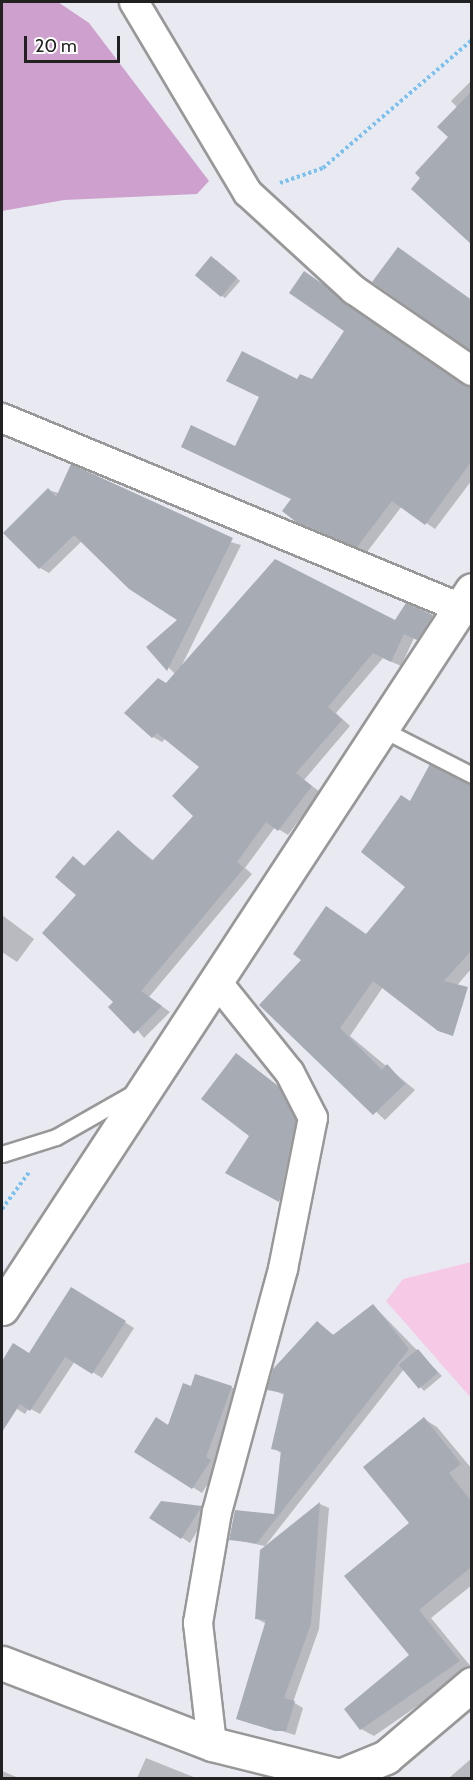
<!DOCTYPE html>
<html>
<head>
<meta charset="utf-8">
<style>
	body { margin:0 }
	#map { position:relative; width:473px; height:1780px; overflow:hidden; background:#e8e9f1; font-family:Cabin,sans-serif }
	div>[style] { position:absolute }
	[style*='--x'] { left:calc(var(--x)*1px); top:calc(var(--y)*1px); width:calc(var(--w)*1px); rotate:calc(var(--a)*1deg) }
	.forest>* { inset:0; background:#cda0cd }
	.park>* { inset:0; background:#f6cae6 }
	.shadow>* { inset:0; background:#0003; transform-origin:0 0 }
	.building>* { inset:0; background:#a7abb3; transform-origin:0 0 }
	.path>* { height:4px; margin-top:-2px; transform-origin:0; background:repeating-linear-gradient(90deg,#79c1f1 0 3px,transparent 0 6px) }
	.roads { filter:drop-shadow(2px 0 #989898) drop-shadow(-2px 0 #989898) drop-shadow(0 2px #989898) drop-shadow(0 -2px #989898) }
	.service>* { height:15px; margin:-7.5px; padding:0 7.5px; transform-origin:7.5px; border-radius:7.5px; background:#fff }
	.minor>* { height:28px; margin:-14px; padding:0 14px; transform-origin:14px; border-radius:14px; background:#fff }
	.tertiary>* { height:33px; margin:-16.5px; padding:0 16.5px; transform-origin:16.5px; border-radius:16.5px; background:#fff }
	span { translate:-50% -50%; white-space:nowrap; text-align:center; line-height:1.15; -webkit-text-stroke:4.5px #fff; paint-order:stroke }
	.frame { position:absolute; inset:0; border:3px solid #212121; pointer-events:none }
	.scale { position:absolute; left:24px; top:36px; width:96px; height:27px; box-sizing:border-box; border:3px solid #212121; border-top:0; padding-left:8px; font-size:18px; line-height:21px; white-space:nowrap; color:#212121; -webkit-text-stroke:4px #fff; paint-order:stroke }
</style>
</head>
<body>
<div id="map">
	<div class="forest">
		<div style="clip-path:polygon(2px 2px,58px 2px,89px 23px,209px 181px,197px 194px,64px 200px,2px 211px)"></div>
	</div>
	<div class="park">
		<div style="clip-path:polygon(471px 1262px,472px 1262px,471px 1398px,386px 1301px,403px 1279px)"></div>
	</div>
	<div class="shadow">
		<div style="clip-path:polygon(472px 80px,472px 242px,413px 189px,450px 137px,458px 108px,451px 101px)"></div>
		<div style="clip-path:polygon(408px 255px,472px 300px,472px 349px,374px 282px)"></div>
		<div style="left:216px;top:260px;width:32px;height:23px;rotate:41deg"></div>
		<div style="clip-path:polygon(298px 381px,472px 389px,472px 480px,435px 529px,402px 506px,367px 552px,296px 521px,293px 499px,236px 448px)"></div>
		<div style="clip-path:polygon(48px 490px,241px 545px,182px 665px,396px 622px,406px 605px,442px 621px,427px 644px,414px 638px,401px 666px,383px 658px,336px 713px,350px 726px,304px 780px,320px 792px,288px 835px,275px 827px,245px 868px,252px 874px,149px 997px,170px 1012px,144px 1038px,115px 1002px,78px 895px,73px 858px,86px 867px,118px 832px,154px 861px,195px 816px,202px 767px,166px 738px,162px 742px,153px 737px,166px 684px,175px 674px,149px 647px,179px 620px,83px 540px,49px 573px,40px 568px)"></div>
		<div style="clip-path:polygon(472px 785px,472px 968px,428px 1019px,383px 987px,350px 1036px,415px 1090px,385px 1120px,261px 1005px,367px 935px,407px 887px,411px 803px)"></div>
		<div style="clip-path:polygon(2px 915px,34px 939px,17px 962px,2px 952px)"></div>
		<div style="clip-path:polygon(237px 1055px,286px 1092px,303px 1126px,288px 1205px,228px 1172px,251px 1136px)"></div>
		<div style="clip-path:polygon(80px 1294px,134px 1328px,102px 1378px,75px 1361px,40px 1414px,29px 1408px,25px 1414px,2px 1400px,2px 1364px,14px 1345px,30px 1355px)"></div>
		<div style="clip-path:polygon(373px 1305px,442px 1376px,424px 1391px,404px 1369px,265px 1546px,231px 1539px,275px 1516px,281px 1453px,273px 1448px,285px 1395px,269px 1389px,317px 1323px,335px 1336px)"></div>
		<div style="clip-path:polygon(192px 1387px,231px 1387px,240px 1392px,215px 1464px,219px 1466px,202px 1493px,136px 1452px,169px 1427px)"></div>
		<div style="clip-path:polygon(424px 1419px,437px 1427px,472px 1469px,472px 1585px,431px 1618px,472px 1668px,374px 1736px,361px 1729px,411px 1655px,411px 1524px)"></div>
		<div style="clip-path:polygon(320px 1504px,329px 1508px,319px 1629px,293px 1702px,303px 1708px,295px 1735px,238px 1718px,266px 1624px,256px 1618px,262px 1551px)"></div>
		<div style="clip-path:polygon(201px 1507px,209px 1512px,190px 1543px,152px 1517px)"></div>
		<div style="clip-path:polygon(146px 1758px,196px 1778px,137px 1778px)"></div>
		<div style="clip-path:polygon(472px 1758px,472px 1778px,449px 1778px)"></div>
		<div style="clip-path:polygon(2px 1771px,19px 1778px,2px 1778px)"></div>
	</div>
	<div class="building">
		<div style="clip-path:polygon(471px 92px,471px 244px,411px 189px,420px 178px,415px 173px,448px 137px,437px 127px)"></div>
		<div style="clip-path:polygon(398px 247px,471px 300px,471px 351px,372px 282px)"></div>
		<div style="left:211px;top:256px;width:34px;height:25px;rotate:40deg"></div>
		<div style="clip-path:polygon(304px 271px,471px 387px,471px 462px,425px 525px,392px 501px,357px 547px,296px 522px,282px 511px,291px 499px,181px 447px,191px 425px,235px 446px,259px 397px,226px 381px,242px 351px,297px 379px,300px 374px,312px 379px,344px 331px,289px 293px)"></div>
		<div style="clip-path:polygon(71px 464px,233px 538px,167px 671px,146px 647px,177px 620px,129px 589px,74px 535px,39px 569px,3px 533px,48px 488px,56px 497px)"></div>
		<div style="clip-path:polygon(275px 559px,395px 620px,406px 603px,433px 615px,417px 640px,404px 634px,391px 662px,373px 653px,328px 707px,342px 720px,296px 773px,312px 786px,278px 831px,266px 822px,237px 862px,244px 868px,141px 991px,162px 1006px,134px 1034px,108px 1007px,113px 1002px,42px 933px,76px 895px,55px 877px,73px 856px,84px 866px,118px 830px,152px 861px,193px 816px,172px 796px,199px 767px,157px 733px,152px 738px,124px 713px,158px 678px,166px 683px)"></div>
		<div style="clip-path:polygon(430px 764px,471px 785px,471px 951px,444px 981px,468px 987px,453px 1036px,438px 1031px,373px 981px,340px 1028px,382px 1070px,387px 1064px,405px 1084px,373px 1115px,259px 1005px,301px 960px,293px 954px,326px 906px,366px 934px,405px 887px,361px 852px,401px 795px,410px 801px)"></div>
		<div style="clip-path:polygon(236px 1053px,278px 1086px,296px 1120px,279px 1202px,225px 1173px,249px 1136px,201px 1099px)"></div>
		<div style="clip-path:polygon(71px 1287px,126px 1321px,92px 1374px,65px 1357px,30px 1411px,20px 1404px,2px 1432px,2px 1361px,13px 1343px,29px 1353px)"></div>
		<div style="clip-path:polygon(373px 1304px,409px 1349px,257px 1543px,229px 1540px,235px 1510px,274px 1514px,281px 1451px,271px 1449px,284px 1393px,267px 1390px,273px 1369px,317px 1321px,333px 1335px)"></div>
		<div style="left:418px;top:1349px;width:31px;height:25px;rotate:50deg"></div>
		<div style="clip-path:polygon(195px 1374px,232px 1386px,206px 1457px,211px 1460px,192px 1489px,134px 1452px,156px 1417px,168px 1425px,183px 1383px,191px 1386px)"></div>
		<div style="clip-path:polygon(424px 1417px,461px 1464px,449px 1473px,471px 1501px,471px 1567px,419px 1610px,460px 1661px,360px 1730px,344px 1709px,409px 1655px,344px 1576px,409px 1523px,363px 1467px)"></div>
		<div style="clip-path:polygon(161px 1501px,202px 1506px,181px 1539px,149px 1518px)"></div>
		<div style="clip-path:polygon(320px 1502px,311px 1624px,284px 1698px,295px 1701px,286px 1731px,275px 1731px,236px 1719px,266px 1620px,255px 1619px,260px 1550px)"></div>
	</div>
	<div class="path">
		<div style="--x:280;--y:183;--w:46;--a:-19.2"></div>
		<div style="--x:323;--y:168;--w:196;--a:-40.7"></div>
		<div style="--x:2;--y:1209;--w:47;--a:-53.6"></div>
	</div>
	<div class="roads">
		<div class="service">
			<div style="--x:382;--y:729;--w:101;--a:27.1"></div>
			<div style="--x:2;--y:1154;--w:57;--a:-17.5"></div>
			<div style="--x:56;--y:1137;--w:91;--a:-29.7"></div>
		</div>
		<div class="minor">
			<div style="--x:134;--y:2;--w:222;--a:59.2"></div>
			<div style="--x:248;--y:193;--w:144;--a:42.5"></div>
			<div style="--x:354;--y:290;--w:143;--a:34.5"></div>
			<div style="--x:2;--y:418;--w:496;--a:22.5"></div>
			<div style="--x:212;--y:1744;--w:122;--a:-96.6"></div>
			<div style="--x:198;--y:1623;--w:113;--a:-80.3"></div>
			<div style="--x:217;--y:1512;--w:252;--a:-74.8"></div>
			<div style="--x:283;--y:1269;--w:154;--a:-78.8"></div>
			<div style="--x:313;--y:1118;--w:51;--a:-117.1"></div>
			<div style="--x:290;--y:1073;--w:117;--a:-128.7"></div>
		</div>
		<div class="tertiary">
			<div style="--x:2;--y:1308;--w:858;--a:-56.79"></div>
			<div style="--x:2;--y:1663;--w:225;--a:21.1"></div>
			<div style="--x:212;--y:1744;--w:132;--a:14"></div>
			<div style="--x:340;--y:1776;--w:50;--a:-22.4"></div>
			<div style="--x:386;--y:1757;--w:113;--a:-40.3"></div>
		</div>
	</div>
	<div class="frame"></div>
	<div class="scale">20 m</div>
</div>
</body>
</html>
